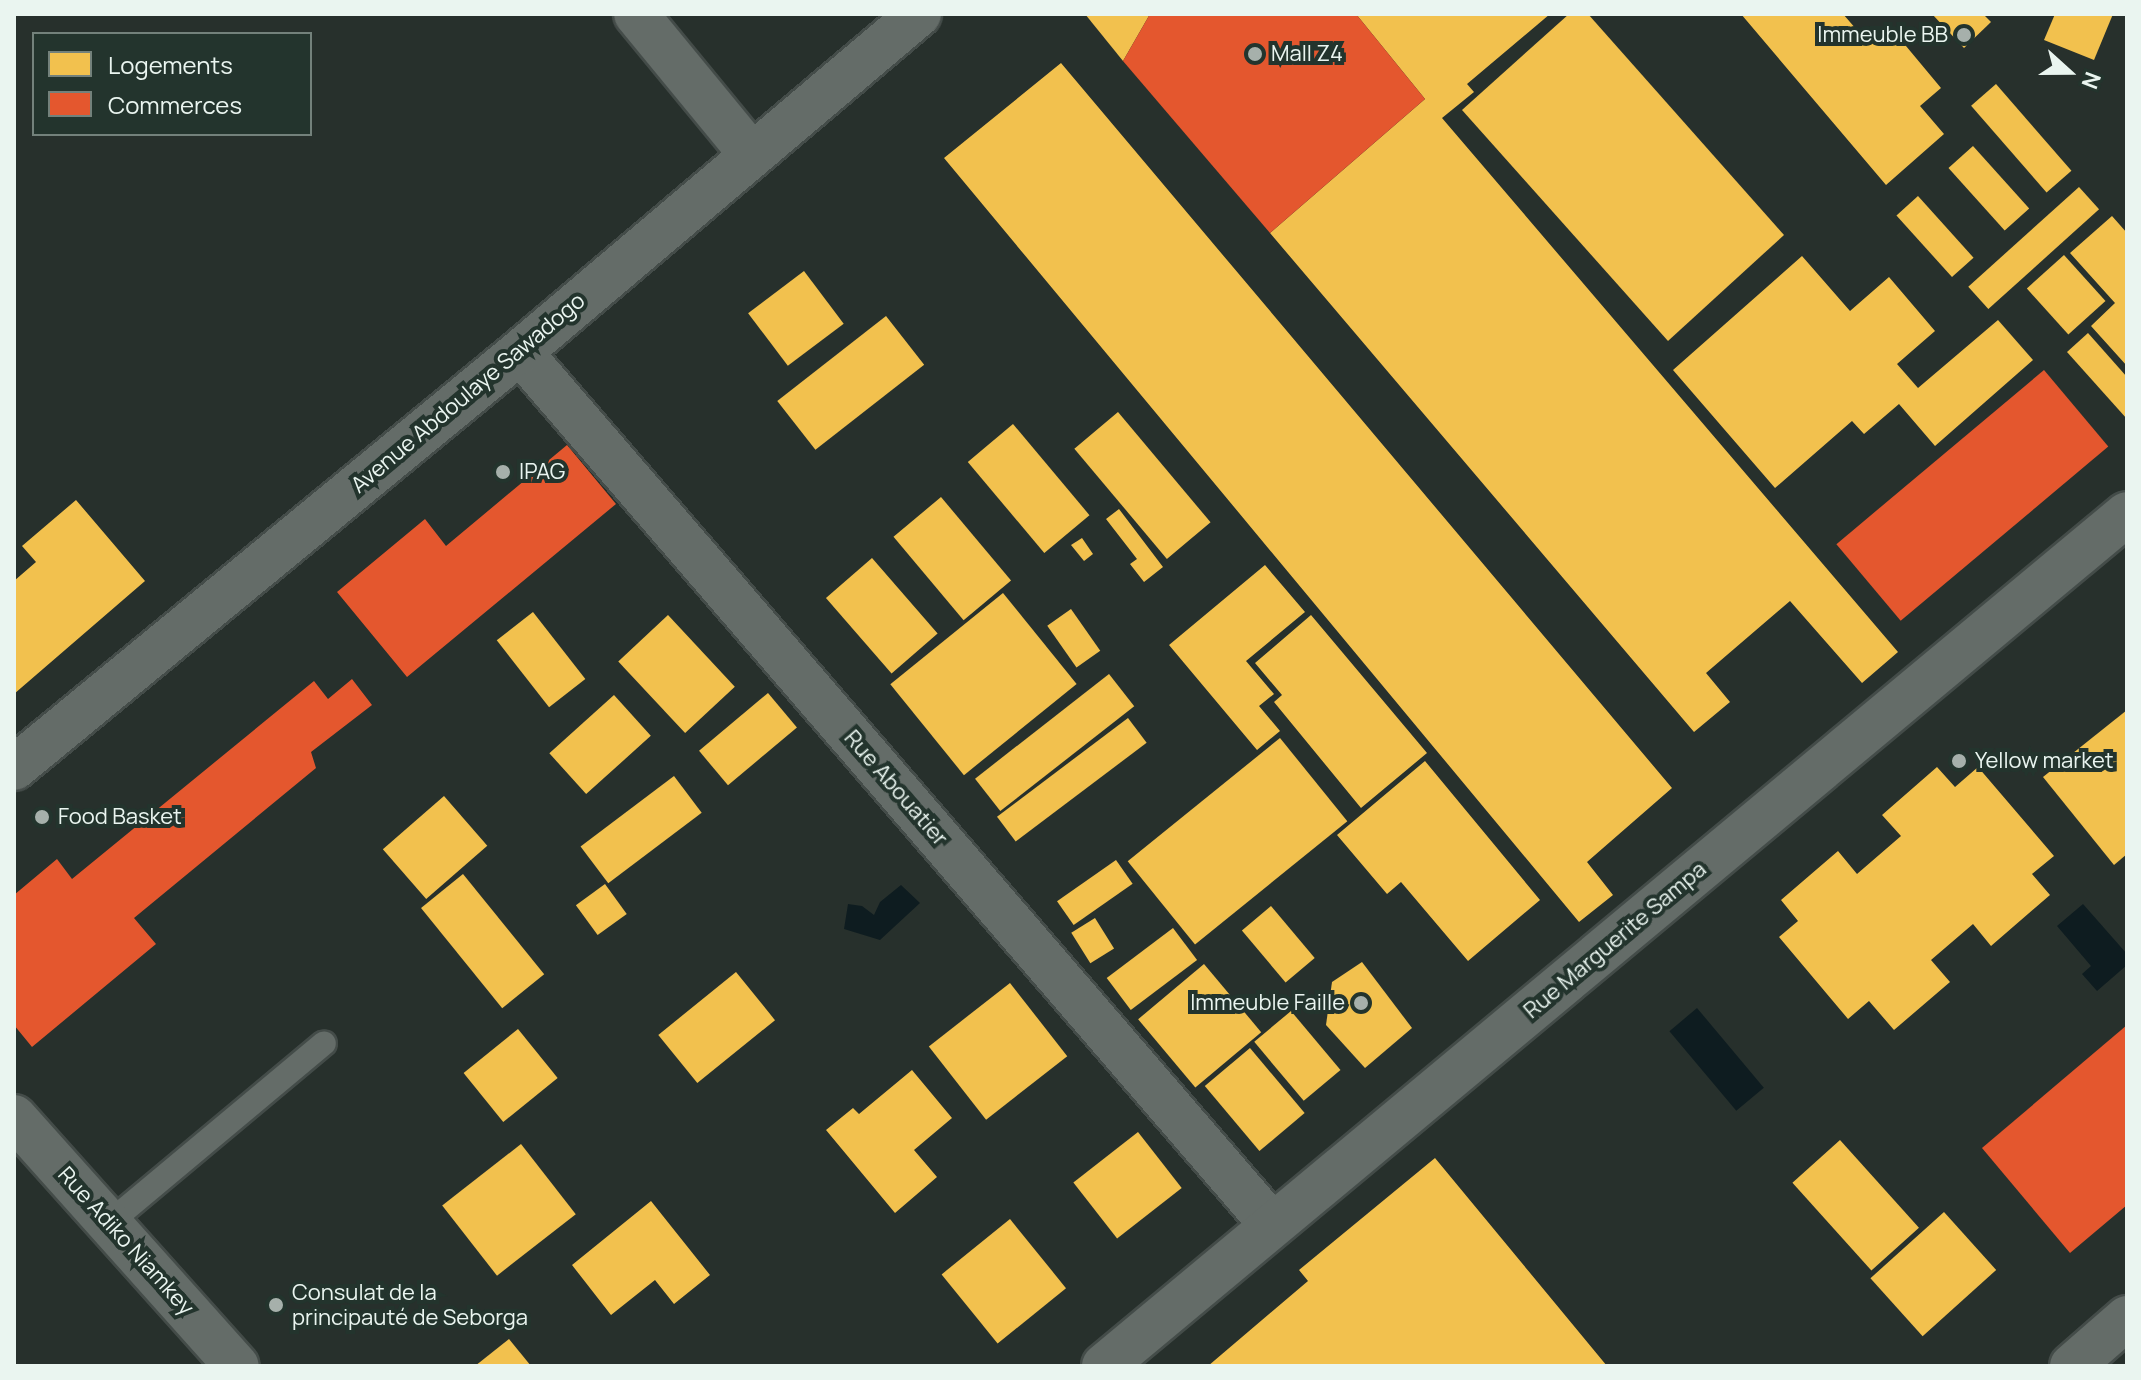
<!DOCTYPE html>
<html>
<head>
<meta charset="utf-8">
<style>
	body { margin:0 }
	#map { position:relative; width:2141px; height:1380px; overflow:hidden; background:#27302c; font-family:Manrope,sans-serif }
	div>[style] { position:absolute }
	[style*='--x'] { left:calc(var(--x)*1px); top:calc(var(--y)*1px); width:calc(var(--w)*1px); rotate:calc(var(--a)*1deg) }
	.water>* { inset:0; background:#0e1c20; transform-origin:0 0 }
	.homes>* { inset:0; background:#f2c14e; transform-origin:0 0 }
	.shops>* { inset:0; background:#e4572e; transform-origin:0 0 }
	.roads { filter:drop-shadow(2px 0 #444c49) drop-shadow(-2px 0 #444c49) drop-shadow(0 2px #444c49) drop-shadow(0 -2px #444c49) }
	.service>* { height:24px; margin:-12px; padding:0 12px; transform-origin:12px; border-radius:12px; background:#646c68 }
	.minor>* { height:44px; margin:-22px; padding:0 22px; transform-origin:22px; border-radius:22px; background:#646c68 }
	.dots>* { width:22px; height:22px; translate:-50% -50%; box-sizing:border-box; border:4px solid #23342d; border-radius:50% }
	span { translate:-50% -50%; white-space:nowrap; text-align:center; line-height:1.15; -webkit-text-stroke:8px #23342d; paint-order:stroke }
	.poi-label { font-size:22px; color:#eaf5f0 }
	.right { translate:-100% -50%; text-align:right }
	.left { translate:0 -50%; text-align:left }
	.street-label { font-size:22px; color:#eaf5f0 }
	.frame { position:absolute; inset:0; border:16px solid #eaf5f0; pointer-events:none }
	.legend { position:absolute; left:32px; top:32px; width:280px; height:104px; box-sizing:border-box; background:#23342d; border:2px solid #73817b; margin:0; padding:10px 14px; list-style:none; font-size:24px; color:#eaf5f0 }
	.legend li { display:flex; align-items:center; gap:16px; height:40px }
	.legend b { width:40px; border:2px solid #73817b }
	.north { position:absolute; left:2029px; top:32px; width:80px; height:80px; -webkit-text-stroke:6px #23342d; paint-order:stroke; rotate:111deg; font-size:22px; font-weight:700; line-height:32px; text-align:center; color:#eaf5f0 }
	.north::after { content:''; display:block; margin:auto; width:28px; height:36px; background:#eaf5f0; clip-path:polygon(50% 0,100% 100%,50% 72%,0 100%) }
</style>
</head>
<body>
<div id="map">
	<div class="water">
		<div style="clip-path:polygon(901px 885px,920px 903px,880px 940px,844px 929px,848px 904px,862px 906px,874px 915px,880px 902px)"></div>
		<div style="clip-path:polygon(2083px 904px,2127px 954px,2127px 965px,2097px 991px,2082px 974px,2091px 966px,2057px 926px)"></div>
		<div style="left:1697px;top:1008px;width:104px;height:36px;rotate:50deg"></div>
	</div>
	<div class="homes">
		<div style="clip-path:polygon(1085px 14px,1150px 14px,1123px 61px)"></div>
		<div style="clip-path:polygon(1356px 14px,1550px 14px,1467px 84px,1474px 92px,1442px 118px,1898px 652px,1862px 683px,1790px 601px,1706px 673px,1730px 702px,1694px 732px,1270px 233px,1425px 99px)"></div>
		<div style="clip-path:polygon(1569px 14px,1588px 14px,1784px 235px,1668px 341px,1462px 110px)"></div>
		<div style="clip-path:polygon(1741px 14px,1843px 14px,1870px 45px,1891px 28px,1941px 88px,1920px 106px,1944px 134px,1886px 185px)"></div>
		<div style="clip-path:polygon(1932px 14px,1983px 14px,1991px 22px,1964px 48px)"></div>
		<div style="clip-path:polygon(2055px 14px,2113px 14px,2094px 60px,2044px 40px)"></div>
		<div style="clip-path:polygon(1061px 63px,1672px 788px,1587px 862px,1613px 895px,1579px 922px,944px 158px)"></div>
		<div style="left:1996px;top:84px;width:115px;height:33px;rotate:49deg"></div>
		<div style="left:1973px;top:146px;width:84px;height:33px;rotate:48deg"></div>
		<div style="left:2079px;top:187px;width:30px;height:149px;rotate:48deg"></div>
		<div style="left:1918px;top:196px;width:83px;height:29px;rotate:48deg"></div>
		<div style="clip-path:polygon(2112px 216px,2127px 233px,2127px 366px,2091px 326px,2115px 303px,2070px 253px)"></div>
		<div style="left:2064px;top:255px;width:62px;height:50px;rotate:48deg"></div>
		<div style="clip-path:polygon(1802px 256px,1850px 311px,1889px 277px,1935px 331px,1897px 364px,1918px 388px,1998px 320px,2033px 360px,1935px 446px,1899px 404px,1864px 434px,1852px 421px,1775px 488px,1673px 370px)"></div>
		<div style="left:804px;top:271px;width:66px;height:70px;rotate:53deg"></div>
		<div style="left:886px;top:316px;width:62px;height:138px;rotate:52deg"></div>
		<div style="clip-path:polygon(2088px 333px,2127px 377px,2127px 419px,2067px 352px)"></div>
		<div style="left:1118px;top:412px;width:144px;height:57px;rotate:50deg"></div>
		<div style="left:1013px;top:424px;width:119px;height:59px;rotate:50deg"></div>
		<div style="left:941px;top:497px;width:109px;height:62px;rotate:50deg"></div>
		<div style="clip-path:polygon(76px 500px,145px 581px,14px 694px,14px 581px,36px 562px,22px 546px)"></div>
		<div style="clip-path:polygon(1119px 509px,1163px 567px,1144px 582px,1130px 564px,1137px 559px,1106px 519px)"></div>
		<div style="clip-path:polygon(1082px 538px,1093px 554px,1084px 561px,1071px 545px)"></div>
		<div style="left:872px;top:558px;width:100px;height:61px;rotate:49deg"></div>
		<div style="clip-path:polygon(1265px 565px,1305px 612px,1246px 661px,1274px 694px,1259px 706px,1280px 731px,1257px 750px,1169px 645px)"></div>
		<div style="left:1003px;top:593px;width:117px;height:145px;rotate:51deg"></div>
		<div style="left:1071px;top:609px;width:51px;height:29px;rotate:55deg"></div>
		<div style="left:533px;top:612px;width:85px;height:46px;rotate:52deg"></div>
		<div style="left:668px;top:615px;width:98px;height:68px;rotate:47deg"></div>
		<div style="clip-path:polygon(1311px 615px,1427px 753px,1361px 808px,1274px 702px,1282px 695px,1255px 663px)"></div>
		<div style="left:1109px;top:674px;width:41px;height:170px;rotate:52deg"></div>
		<div style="left:768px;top:693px;width:45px;height:90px;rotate:50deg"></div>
		<div style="left:614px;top:695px;width:55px;height:87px;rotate:48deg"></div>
		<div style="clip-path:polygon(2127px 710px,2127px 854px,2114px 865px,2043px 777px)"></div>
		<div style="left:1128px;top:718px;width:31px;height:164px;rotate:53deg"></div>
		<div style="left:1280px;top:738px;width:107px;height:196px;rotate:51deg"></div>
		<div style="clip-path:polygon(1425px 761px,1540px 900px,1468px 961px,1401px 882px,1387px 894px,1337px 835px)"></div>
		<div style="clip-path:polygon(1937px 767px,1955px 787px,1978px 767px,2054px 856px,2032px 874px,2050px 895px,1991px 946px,1973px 924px,1931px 960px,1950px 982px,1894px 1030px,1869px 1001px,1848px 1019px,1779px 937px,1798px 921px,1781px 900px,1838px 851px,1857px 874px,1901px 836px,1882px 815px)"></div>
		<div style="left:674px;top:776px;width:46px;height:117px;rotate:53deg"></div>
		<div style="left:444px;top:796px;width:66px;height:81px;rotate:49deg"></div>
		<div style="left:1116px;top:860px;width:29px;height:72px;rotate:55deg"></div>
		<div style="left:463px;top:874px;width:129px;height:54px;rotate:51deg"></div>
		<div style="left:605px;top:884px;width:37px;height:36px;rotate:54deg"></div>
		<div style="left:1271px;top:906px;width:68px;height:38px;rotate:50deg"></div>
		<div style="left:1095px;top:918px;width:36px;height:28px;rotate:58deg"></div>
		<div style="left:1173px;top:928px;width:40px;height:83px;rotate:53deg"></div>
		<div style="clip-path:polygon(1362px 962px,1412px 1028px,1365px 1068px,1326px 1025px,1332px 982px)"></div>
		<div style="left:1204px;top:964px;width:89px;height:86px;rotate:50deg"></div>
		<div style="left:736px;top:972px;width:62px;height:100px;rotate:51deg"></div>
		<div style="left:1010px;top:983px;width:93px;height:103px;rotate:52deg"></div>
		<div style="left:1291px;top:1011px;width:77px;height:48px;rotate:50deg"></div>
		<div style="left:518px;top:1029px;width:63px;height:70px;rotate:51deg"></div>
		<div style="left:1250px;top:1048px;width:85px;height:59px;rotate:50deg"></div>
		<div style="clip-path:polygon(912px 1070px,952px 1118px,914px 1150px,937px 1177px,895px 1213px,826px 1130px,853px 1108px,859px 1114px)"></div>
		<div style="left:1138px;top:1132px;width:71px;height:82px;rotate:52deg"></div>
		<div style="left:1840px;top:1140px;width:118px;height:64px;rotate:48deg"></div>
		<div style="left:521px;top:1144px;width:89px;height:100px;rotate:52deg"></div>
		<div style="clip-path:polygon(1435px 1158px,1607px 1366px,1208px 1366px,1308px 1281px,1299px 1270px)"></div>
		<div style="clip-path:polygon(651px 1201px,710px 1275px,674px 1304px,655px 1280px,611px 1315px,572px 1265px)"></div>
		<div style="left:1944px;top:1212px;width:78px;height:99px;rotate:48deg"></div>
		<div style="left:1010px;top:1219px;width:89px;height:88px;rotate:51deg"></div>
		<div style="clip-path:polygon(509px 1339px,531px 1366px,475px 1366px)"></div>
	</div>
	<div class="shops">
		<div style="clip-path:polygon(1150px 14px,1356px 14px,1425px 99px,1270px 233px,1123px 61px)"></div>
		<div style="left:2044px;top:370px;width:100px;height:271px;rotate:50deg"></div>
		<div style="clip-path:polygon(567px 445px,616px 504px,407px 677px,337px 592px,425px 519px,446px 546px)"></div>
		<div style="clip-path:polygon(352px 679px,372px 705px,311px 752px,316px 768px,134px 918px,156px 944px,32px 1047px,14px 1025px,14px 895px,57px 859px,72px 879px,314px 681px,328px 699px)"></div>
		<div style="clip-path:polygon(2127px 1025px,2127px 1205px,2070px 1253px,1982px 1148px)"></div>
	</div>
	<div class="roads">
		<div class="service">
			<div style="--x:109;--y:1223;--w:280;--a:-39.9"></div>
		</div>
		<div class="minor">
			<div style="--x:636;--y:14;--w:181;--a:50.6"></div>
			<div style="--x:520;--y:352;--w:1151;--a:49.26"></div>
			<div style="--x:14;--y:768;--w:655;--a:-39.42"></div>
			<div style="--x:520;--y:352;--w:523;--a:-40.27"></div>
			<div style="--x:14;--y:1117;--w:334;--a:48.2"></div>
			<div style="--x:1104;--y:1366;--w:1331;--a:-39.79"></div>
			<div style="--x:2072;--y:1366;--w:73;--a:-41.1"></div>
		</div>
	</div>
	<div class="dots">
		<div style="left:1964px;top:35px;background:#a6b0ab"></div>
		<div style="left:1255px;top:54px;background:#a6b0ab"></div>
		<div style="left:503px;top:472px;background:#a6b0ab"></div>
		<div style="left:1959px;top:761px;background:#a6b0ab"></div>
		<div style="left:42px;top:817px;background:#a6b0ab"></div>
		<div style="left:1361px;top:1003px;background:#a6b0ab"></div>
		<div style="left:276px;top:1305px;background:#a6b0ab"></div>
	</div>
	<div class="poi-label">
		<span class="right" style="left:1948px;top:35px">Immeuble BB</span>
		<span class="left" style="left:1271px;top:54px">Mall Z4</span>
		<span class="left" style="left:519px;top:472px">IPAG</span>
		<span class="left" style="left:1975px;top:761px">Yellow market</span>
		<span class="left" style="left:58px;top:817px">Food Basket</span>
		<span class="right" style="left:1345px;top:1003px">Immeuble Faille</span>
		<span class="left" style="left:292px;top:1305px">Consulat de la<br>principauté de Seborga</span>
	</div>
	<div class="street-label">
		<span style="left:468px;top:393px;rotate:-40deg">Avenue Abdoulaye Sawadogo</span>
		<span style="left:896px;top:788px;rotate:49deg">Rue Abouatier</span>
		<span style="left:1615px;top:940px;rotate:-40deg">Rue Marguerite Sampa</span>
		<span style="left:126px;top:1241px;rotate:48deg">Rue Adiko Niamkey</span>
	</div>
	<div class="frame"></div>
	<ul class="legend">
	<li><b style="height:22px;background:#f2c14e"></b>Logements</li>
	<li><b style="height:22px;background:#e4572e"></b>Commerces</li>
	</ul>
	<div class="north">N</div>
</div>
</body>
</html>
